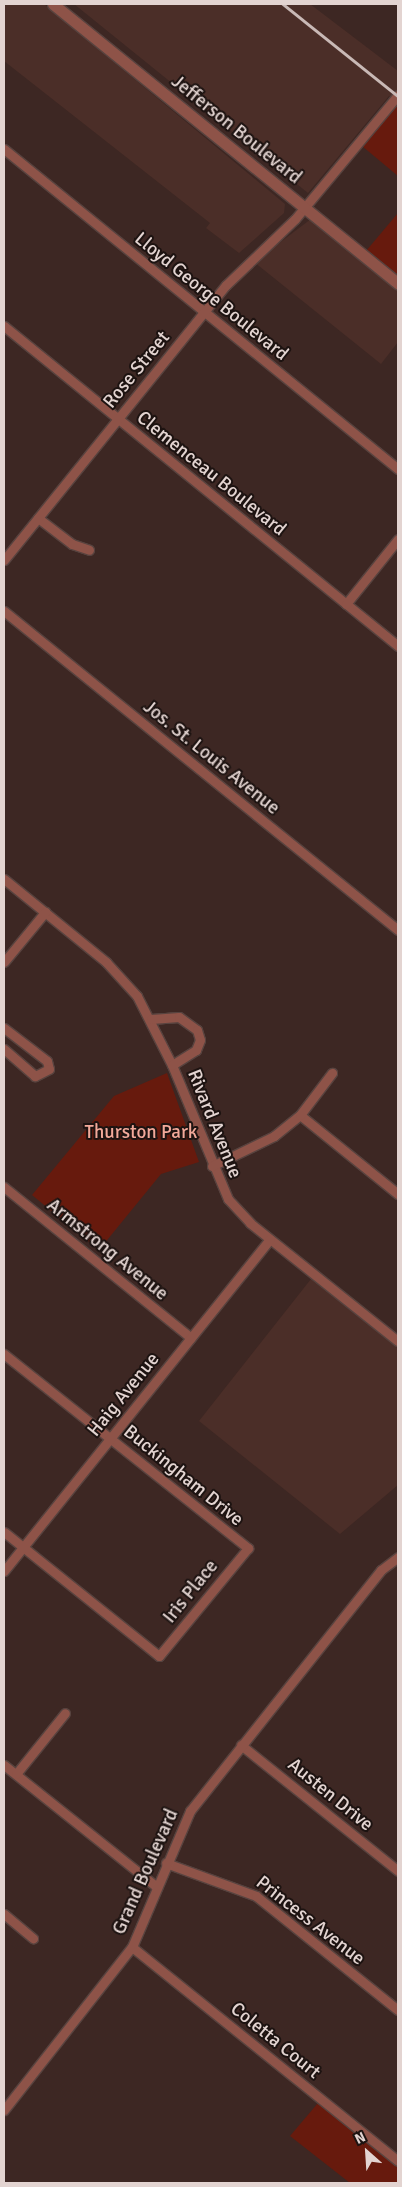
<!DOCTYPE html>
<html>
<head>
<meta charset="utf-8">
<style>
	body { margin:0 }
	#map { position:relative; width:402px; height:2187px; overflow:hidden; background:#3d2723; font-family:Signika,sans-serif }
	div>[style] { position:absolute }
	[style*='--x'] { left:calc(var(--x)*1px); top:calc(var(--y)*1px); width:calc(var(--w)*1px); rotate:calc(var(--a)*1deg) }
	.built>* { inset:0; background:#4b2e28 }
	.green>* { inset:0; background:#671a0d }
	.roads { filter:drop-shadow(1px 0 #58433f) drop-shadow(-1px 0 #58433f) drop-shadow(0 1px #58433f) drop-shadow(0 -1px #58433f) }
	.minor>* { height:9px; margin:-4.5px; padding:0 4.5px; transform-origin:4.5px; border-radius:4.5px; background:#8e5348 }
	.tertiary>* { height:11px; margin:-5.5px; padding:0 5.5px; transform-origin:5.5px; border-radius:5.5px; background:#8e5348 }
	.rail>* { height:2.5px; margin:-1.25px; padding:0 1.25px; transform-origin:1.25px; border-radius:1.25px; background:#c9b9b6 }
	span { translate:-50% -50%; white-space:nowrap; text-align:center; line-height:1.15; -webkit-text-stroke:4px #1d1311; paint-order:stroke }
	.street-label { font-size:19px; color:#e3d4d1 }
	.park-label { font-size:19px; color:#f3a99a }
	.frame { position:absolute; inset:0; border:5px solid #e3d4d1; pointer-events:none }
	.north { position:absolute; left:342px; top:2127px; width:50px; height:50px; -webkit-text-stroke:4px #1d1311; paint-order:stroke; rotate:334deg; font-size:14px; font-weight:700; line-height:20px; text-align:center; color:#e3d4d1 }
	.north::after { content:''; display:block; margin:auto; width:18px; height:22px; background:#e3d4d1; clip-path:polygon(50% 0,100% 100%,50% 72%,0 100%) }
</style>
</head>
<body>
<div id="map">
	<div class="built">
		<div style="clip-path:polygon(4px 4px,44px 4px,285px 204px,284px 213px,239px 253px,206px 228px,210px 223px,4px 61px)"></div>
		<div style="clip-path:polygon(74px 4px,310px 4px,398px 71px,398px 103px,389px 96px,308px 193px)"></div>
		<div style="clip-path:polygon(311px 219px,398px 289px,398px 342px,381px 364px,254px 262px)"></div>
		<div style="clip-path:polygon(311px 1279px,398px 1348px,398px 1485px,340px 1534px,199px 1421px)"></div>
	</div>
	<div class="green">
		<div style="clip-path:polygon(398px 102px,398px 176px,362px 146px)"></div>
		<div style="clip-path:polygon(398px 213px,398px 277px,366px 251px)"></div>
		<div style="clip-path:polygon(167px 1073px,199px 1162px,161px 1174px,99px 1250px,32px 1195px,114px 1096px)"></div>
		<div style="clip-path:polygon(318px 2103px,398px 2166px,398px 2183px,350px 2183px,290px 2136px)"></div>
	</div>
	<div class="roads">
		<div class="minor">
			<div style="--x:4;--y:149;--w:508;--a:39.08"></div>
			<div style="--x:4;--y:326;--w:508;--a:39.08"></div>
			<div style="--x:38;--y:518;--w:43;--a:37.4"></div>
			<div style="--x:72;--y:544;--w:18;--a:19"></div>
			<div style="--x:4;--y:560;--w:353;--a:-51.1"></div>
			<div style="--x:226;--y:285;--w:95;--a:-43.7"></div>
			<div style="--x:295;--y:219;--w:161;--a:-50.3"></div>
			<div style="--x:346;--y:604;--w:83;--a:-51.3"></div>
			<div style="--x:4;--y:611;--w:507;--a:39"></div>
			<div style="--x:4;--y:879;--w:132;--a:39.1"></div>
			<div style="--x:106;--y:962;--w:46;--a:47.6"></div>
			<div style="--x:137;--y:996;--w:77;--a:63.1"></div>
			<div style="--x:172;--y:1065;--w:145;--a:67.3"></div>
			<div style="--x:228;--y:1199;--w:33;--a:47"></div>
			<div style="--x:250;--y:1223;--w:189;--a:38.6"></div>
			<div style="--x:4;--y:962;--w:65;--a:-50.6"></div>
			<div style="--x:151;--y:1019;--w:28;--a:-4"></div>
			<div style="--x:179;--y:1017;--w:22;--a:36"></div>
			<div style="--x:197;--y:1030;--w:10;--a:73"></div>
			<div style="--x:200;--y:1040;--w:11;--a:112"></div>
			<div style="--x:196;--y:1050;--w:28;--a:148"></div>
			<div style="--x:4;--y:1028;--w:54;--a:37.5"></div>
			<div style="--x:47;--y:1061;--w:8;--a:76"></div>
			<div style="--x:49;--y:1069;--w:16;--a:153"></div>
			<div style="--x:35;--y:1076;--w:41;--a:-138.9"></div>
			<div style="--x:300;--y:1115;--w:126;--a:38.9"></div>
			<div style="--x:212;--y:1166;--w:69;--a:-25.8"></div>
			<div style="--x:274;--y:1136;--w:33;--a:-39"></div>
			<div style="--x:300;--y:1115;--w:53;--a:-52.7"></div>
			<div style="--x:4;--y:1187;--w:240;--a:38.9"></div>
			<div style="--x:4;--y:1354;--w:312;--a:38.5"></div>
			<div style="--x:248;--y:1548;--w:140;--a:129.5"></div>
			<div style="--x:159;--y:1656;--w:198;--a:-141.3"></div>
			<div style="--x:4;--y:1571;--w:425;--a:-51.3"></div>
			<div style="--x:241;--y:1745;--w:201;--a:38.7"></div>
			<div style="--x:4;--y:1765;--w:196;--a:38.6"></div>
			<div style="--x:16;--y:1774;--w:78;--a:-51.2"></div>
			<div style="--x:166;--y:1863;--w:96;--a:20.1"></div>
			<div style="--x:256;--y:1896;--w:182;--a:38.8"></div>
			<div style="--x:4;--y:1914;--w:38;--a:40"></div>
			<div style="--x:132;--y:1947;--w:341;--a:38.8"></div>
			<div style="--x:4;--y:2110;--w:207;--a:-51.9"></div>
			<div style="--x:132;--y:1947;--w:148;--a:-66.9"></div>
			<div style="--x:190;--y:1811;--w:308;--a:-51.6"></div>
			<div style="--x:381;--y:1570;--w:21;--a:-37"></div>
		</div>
		<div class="tertiary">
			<div style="--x:53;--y:4;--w:444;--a:39"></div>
		</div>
	</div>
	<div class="rail">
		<div style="--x:283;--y:4;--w:147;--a:38.7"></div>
	</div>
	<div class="street-label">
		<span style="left:236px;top:130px;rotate:39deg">Jefferson Boulevard</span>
		<span style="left:211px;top:297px;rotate:39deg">Lloyd George Boulevard</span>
		<span style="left:137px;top:370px;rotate:-51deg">Rose Street</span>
		<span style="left:211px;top:474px;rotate:39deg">Clemenceau Boulevard</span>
		<span style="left:211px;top:758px;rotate:39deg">Jos. St. Louis Avenue</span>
		<span style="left:214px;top:1124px;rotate:68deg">Rivard Avenue</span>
		<span style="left:107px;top:1250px;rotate:39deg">Armstrong Avenue</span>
		<span style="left:124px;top:1395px;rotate:-51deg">Haig Avenue</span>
		<span style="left:183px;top:1476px;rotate:39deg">Buckingham Drive</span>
		<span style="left:191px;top:1592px;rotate:-51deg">Iris Place</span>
		<span style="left:330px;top:1795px;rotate:39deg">Austen Drive</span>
		<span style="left:146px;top:1872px;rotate:-66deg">Grand Boulevard</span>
		<span style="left:310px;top:1921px;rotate:38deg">Princess Avenue</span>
		<span style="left:275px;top:2041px;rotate:39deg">Coletta Court</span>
	</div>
	<div class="park-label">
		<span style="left:141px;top:1133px">Thurston Park</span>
	</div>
	<div class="frame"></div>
	<div class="north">N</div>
</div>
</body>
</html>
